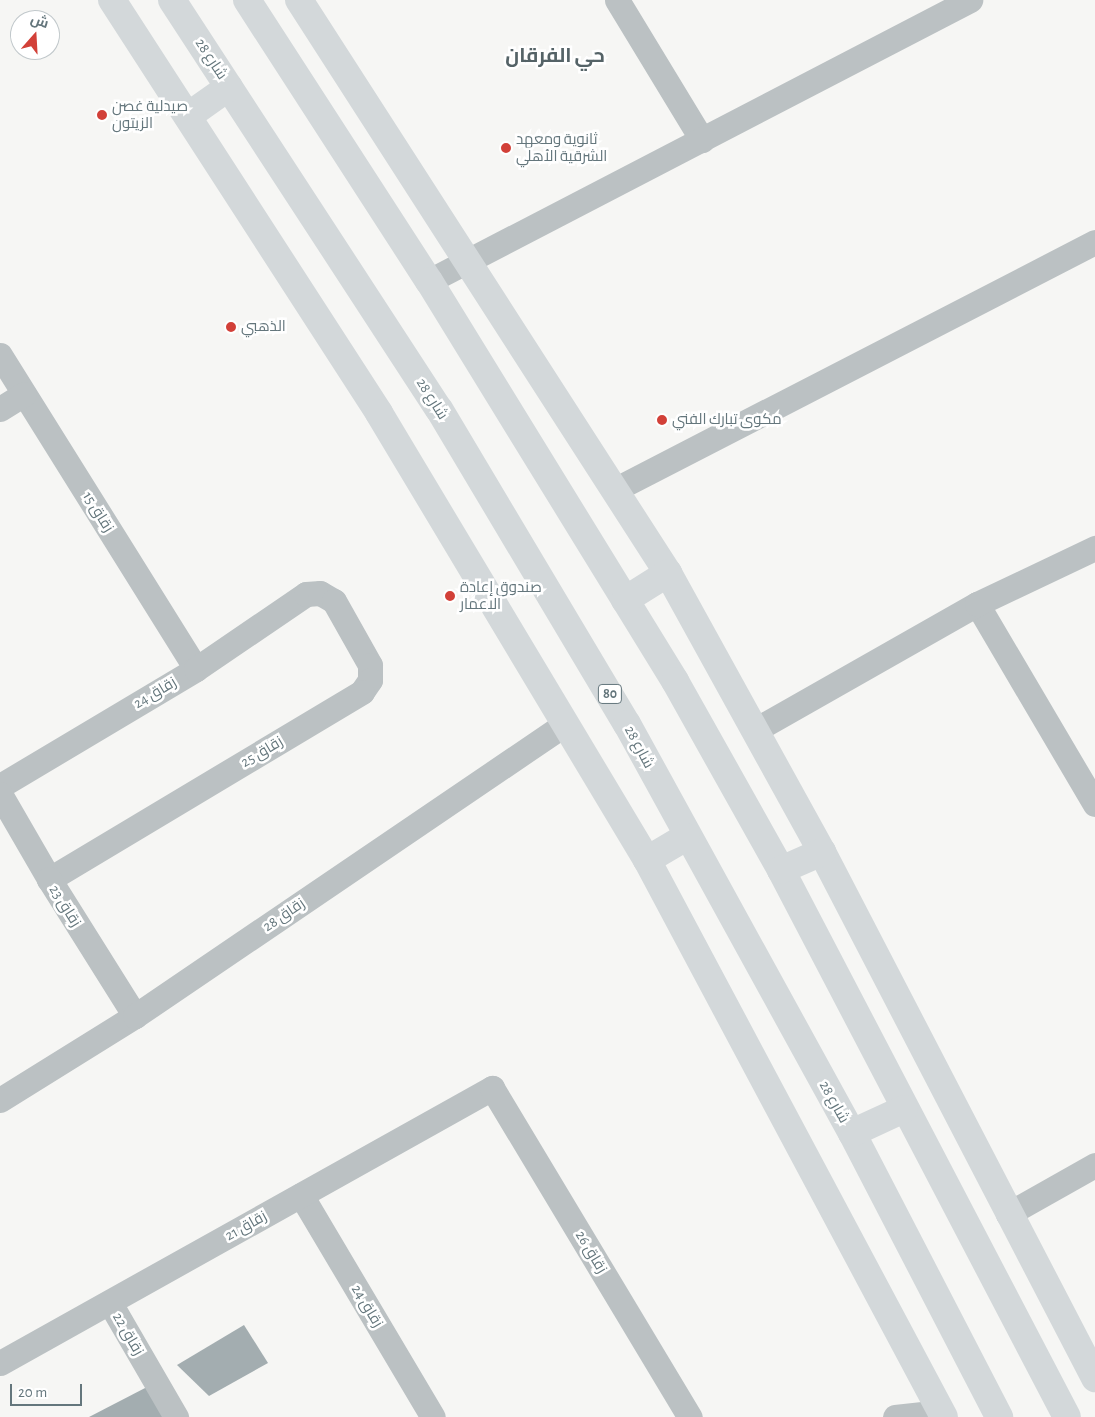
<!DOCTYPE html>
<html>
<head>
<meta charset="utf-8">
<style>
	body { margin:0 }
	#map { position:relative; width:1095px; height:1417px; overflow:hidden; background:#f6f6f4; font-family:"Alegreya Sans",Cairo,sans-serif }
	div>[style] { position:absolute }
	[style*='--x'] { left:calc(var(--x)*1px); top:calc(var(--y)*1px); width:calc(var(--w)*1px); rotate:calc(var(--a)*1deg) }
	.building>* { inset:0; background:#a3adb0 }
	.street>* { height:25px; margin:-12.5px; padding:0 12.5px; transform-origin:12.5px; border-radius:12.5px; background:#bbc1c3 }
	.secondary>* { height:28px; margin:-14px; padding:0 14px; transform-origin:14px; border-radius:14px; background:#d3d8da }
	.highway>* { height:28px; margin:-14px; padding:0 14px; transform-origin:14px; border-radius:14px; background:#d3d8da }
	.dots>* { width:14px; height:14px; translate:-50% -50%; box-sizing:border-box; border:2px solid #fff; border-radius:50% }
	span { translate:-50% -50%; white-space:nowrap; text-align:center; line-height:1.15; -webkit-text-stroke:5px #fff; paint-order:stroke }
	.shield-label span { padding:1px 4px; background:#fff; border:1px solid; border-radius:4px; -webkit-text-stroke-width:0 }
	.shield-label { font-size:14px; color:#64767c; font-weight:700 }
	.street-label { font-size:15px; color:#64767c }
	.poi-label { font-size:15px; color:#64767c }
	.left { translate:0 -50%; text-align:left }
	.district-label { font-size:20px; color:#556367; font-weight:700 }
	.north { position:absolute; left:10px; top:10px; width:50px; height:50px; box-sizing:border-box; background:#fff; border:1px solid #c1c8cb; border-radius:50%; rotate:19deg; font-size:14px; font-weight:700; line-height:20px; text-align:center; color:#64767c }
	.north::after { content:''; display:block; margin:auto; width:18px; height:22px; background:#d24038; clip-path:polygon(50% 0,100% 100%,50% 72%,0 100%) }
	.scale { position:absolute; left:10px; top:1384px; width:72px; height:22px; box-sizing:border-box; border:2px solid #64767c; border-top:0; padding-left:6px; font-size:15px; line-height:18px; white-space:nowrap; color:#64767c; -webkit-text-stroke:4px #fff; paint-order:stroke }
</style>
</head>
<body>
<div id="map">
	<div class="building">
		<div style="clip-path:polygon(244px 1325px,268px 1363px,209px 1396px,177px 1365px)"></div>
		<div style="clip-path:polygon(147px 1387px,167px 1417px,89px 1417px)"></div>
	</div>
	<div class="street">
		<div style="--x:617;--y:0;--w:164;--a:58.7"></div>
		<div style="--x:429;--y:281;--w:610;--a:-27.45"></div>
		<div style="--x:0;--y:355;--w:370;--a:58"></div>
		<div style="--x:0;--y:409;--w:28;--a:-32"></div>
		<div style="--x:616;--y:489;--w:539;--a:-27.28"></div>
		<div style="--x:977;--y:604;--w:232;--a:59.5"></div>
		<div style="--x:755;--y:730;--w:255;--a:-29.6"></div>
		<div style="--x:977;--y:604;--w:131;--a:-25.4"></div>
		<div style="--x:0;--y:786;--w:228;--a:-30.8"></div>
		<div style="--x:196;--y:669;--w:133;--a:-34.3"></div>
		<div style="--x:306;--y:594;--w:14;--a:-4"></div>
		<div style="--x:320;--y:593;--w:16;--a:30"></div>
		<div style="--x:334;--y:601;--w:73;--a:60.6"></div>
		<div style="--x:370;--y:665;--w:15;--a:90"></div>
		<div style="--x:370;--y:680;--w:14;--a:124"></div>
		<div style="--x:362;--y:692;--w:365;--a:149.1"></div>
		<div style="--x:0;--y:794;--w:98;--a:60"></div>
		<div style="--x:49;--y:879;--w:162;--a:57.9"></div>
		<div style="--x:0;--y:1100;--w:159;--a:-31.9"></div>
		<div style="--x:135;--y:1016;--w:520;--a:-34.18"></div>
		<div style="--x:301;--y:1195;--w:258;--a:59.3"></div>
		<div style="--x:1008;--y:1214;--w:100;--a:-29.4"></div>
		<div style="--x:110;--y:1303;--w:132;--a:59.9"></div>
		<div style="--x:0;--y:1363;--w:564;--a:-29.2"></div>
		<div style="--x:492;--y:1088;--w:384;--a:59"></div>
		<div style="--x:895;--y:1417;--w:46;--a:-6.2"></div>
	</div>
	<div class="secondary">
		<div style="--x:112;--y:0;--w:492;--a:57.1"></div>
		<div style="--x:379;--y:413;--w:521;--a:59.06"></div>
		<div style="--x:647;--y:860;--w:631;--a:61.93"></div>
		<div style="--x:299;--y:0;--w:682;--a:57.22"></div>
		<div style="--x:668;--y:573;--w:319;--a:61.1"></div>
		<div style="--x:822;--y:852;--w:593;--a:62.57"></div>
	</div>
	<div class="highway">
		<div style="--x:172;--y:0;--w:488;--a:56.9"></div>
		<div style="--x:439;--y:409;--w:367;--a:59.2"></div>
		<div style="--x:627;--y:724;--w:467;--a:61.2"></div>
		<div style="--x:852;--y:1133;--w:320;--a:62.6"></div>
		<div style="--x:247;--y:0;--w:335;--a:57.1"></div>
		<div style="--x:429;--y:281;--w:470;--a:58.4"></div>
		<div style="--x:675;--y:681;--w:217;--a:60.7"></div>
		<div style="--x:781;--y:870;--w:617;--a:62.4"></div>
		<div style="--x:188;--y:116;--w:50;--a:-35.3"></div>
		<div style="--x:625;--y:600;--w:51;--a:-32.1"></div>
		<div style="--x:647;--y:860;--w:45;--a:-30.5"></div>
		<div style="--x:781;--y:870;--w:45;--a:-23.7"></div>
		<div style="--x:852;--y:1133;--w:57;--a:-24.8"></div>
	</div>
	<div class="dots">
		<div style="left:102px;top:115px;background:#d24038"></div>
		<div style="left:506px;top:148px;background:#d24038"></div>
		<div style="left:231px;top:327px;background:#d24038"></div>
		<div style="left:662px;top:420px;background:#d24038"></div>
		<div style="left:450px;top:596px;background:#d24038"></div>
	</div>
	<div class="shield-label">
		<span style="left:610px;top:694px">80</span>
	</div>
	<div class="street-label">
		<span style="left:211px;top:59px;rotate:57deg">شارع 28</span>
		<span style="left:432px;top:399px;rotate:58deg">شارع 28</span>
		<span style="left:98px;top:512px;rotate:58deg">زقاق 15</span>
		<span style="left:155px;top:693px;rotate:-31deg">زقاق 24</span>
		<span style="left:639px;top:747px;rotate:62deg">شارع 28</span>
		<span style="left:262px;top:752px;rotate:-31deg">زقاق 25</span>
		<span style="left:65px;top:906px;rotate:58deg">زقاق 23</span>
		<span style="left:284px;top:915px;rotate:-34deg">زقاق 28</span>
		<span style="left:834px;top:1102px;rotate:61deg">شارع 28</span>
		<span style="left:246px;top:1226px;rotate:-29deg">زقاق 21</span>
		<span style="left:591px;top:1252px;rotate:59deg">زقاق 26</span>
		<span style="left:367px;top:1306px;rotate:59deg">زقاق 24</span>
		<span style="left:128px;top:1334px;rotate:60deg">زقاق 22</span>
	</div>
	<div class="poi-label">
		<span class="left" style="left:112px;top:115px">صيدلية غصن<br>الزيتون</span>
		<span class="left" style="left:516px;top:148px">ثانوية ومعهد<br>الشرقية الأهلي</span>
		<span class="left" style="left:241px;top:327px">الذهبي</span>
		<span class="left" style="left:672px;top:420px">مكوى تبارك الفني</span>
		<span class="left" style="left:460px;top:596px">صندوق إعادة<br>الاعمار</span>
	</div>
	<div class="district-label">
		<span style="left:555px;top:56px">حي الفرقان</span>
	</div>
	<div class="north">ش</div>
	<div class="scale">20 m</div>
</div>
</body>
</html>
